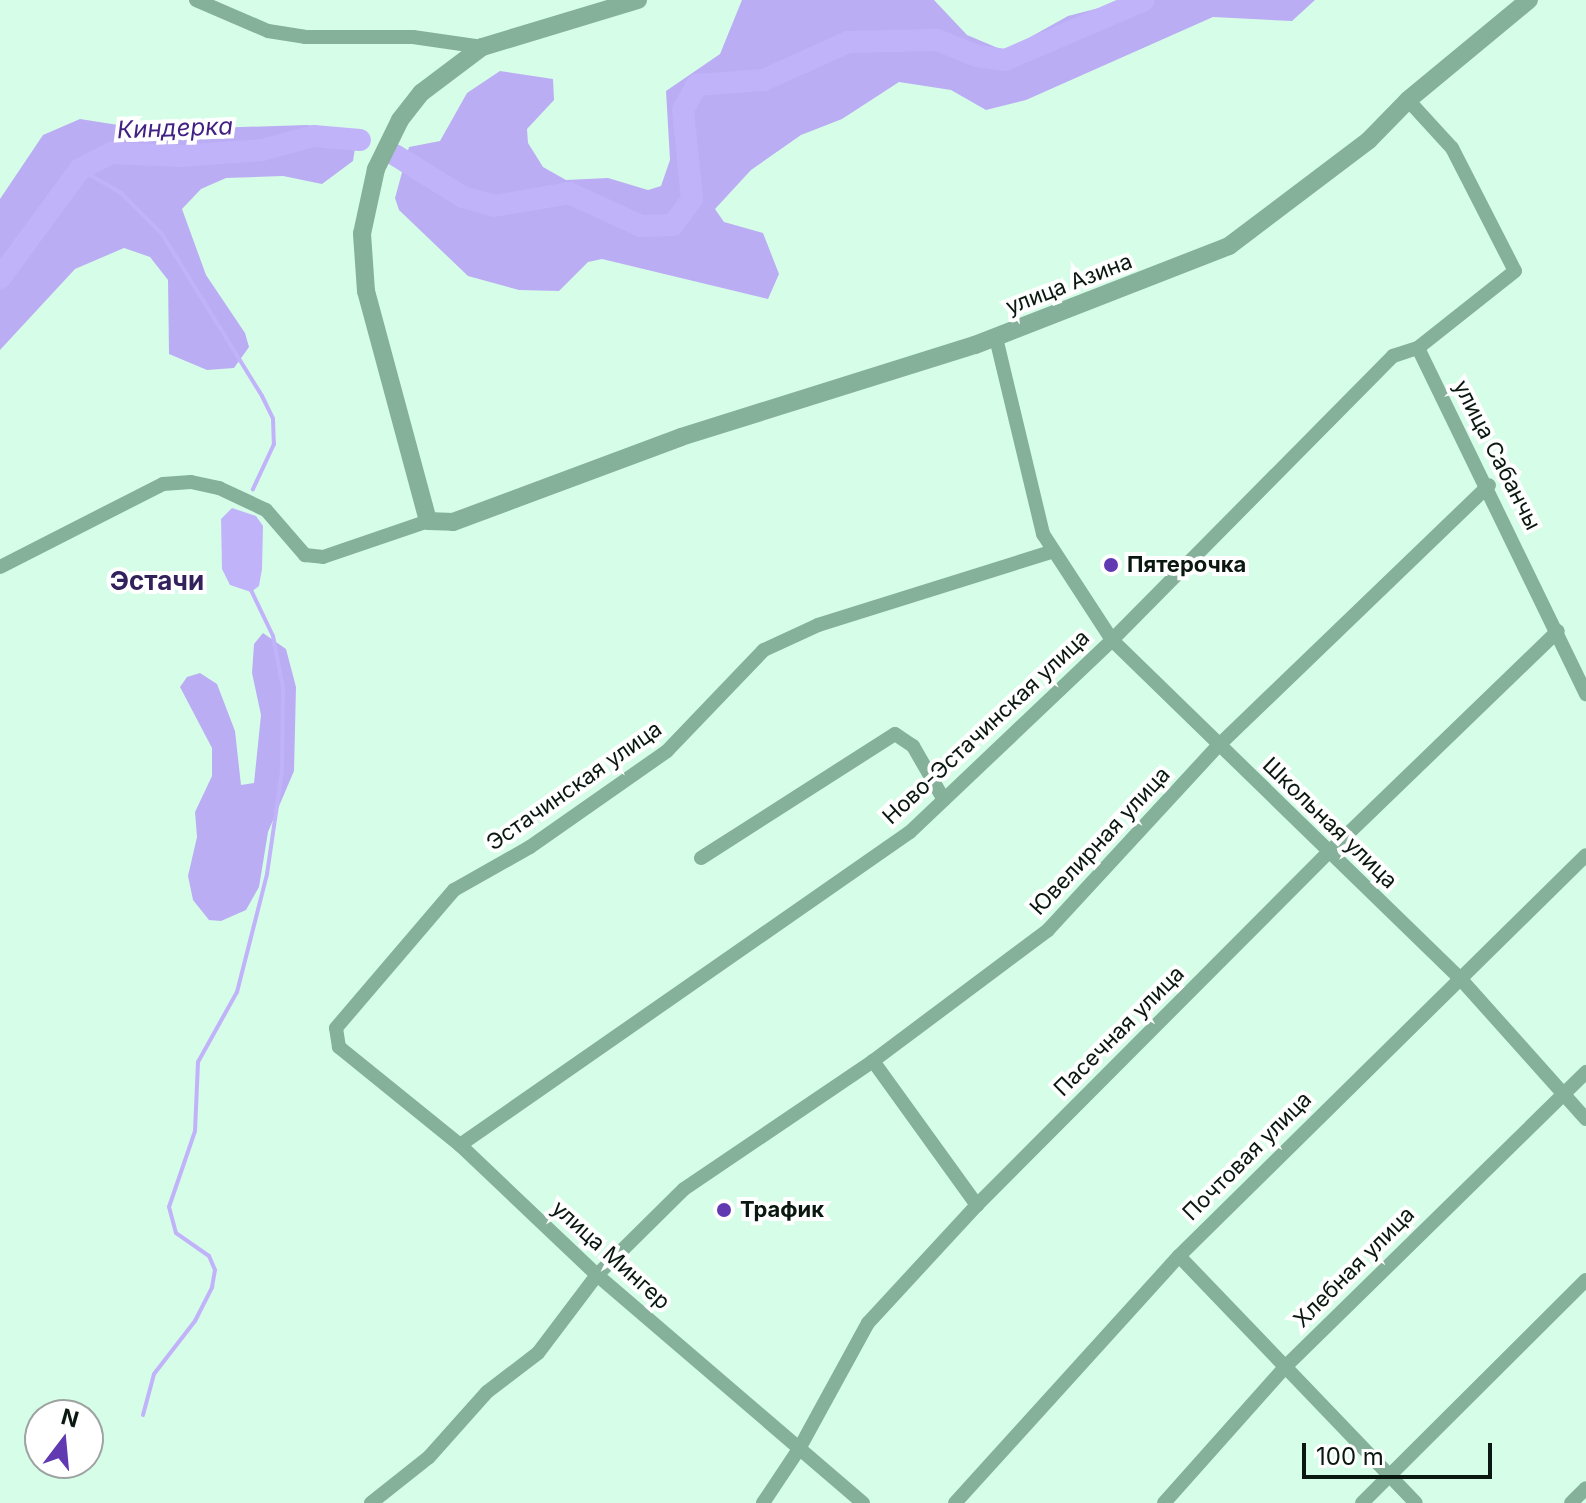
<!DOCTYPE html>
<html>
<head>
<meta charset="utf-8">
<style>
	body { margin:0 }
	#map { position:relative; width:1586px; height:1503px; overflow:hidden; background:#d6fde8; font-family:Inter,sans-serif }
	div>[style] { position:absolute }
	[style*='--x'] { left:calc(var(--x)*1px); top:calc(var(--y)*1px); width:calc(var(--w)*1px); rotate:calc(var(--a)*1deg) }
	.forest>* { inset:0; background:#bbadf3 }
	.water>* { inset:0; background:#c1b3f9 }
	.stream>* { height:4px; margin:-2px; padding:0 2px; transform-origin:2px; border-radius:2px; background:#c1b3f9 }
	.river>* { height:22px; margin:-11px; padding:0 11px; transform-origin:11px; border-radius:11px; background:#c1b3f9 }
	.minor>* { height:14px; margin:-7px; padding:0 7px; transform-origin:7px; border-radius:7px; background:#85b09a }
	.tertiary>* { height:18px; margin:-9px; padding:0 9px; transform-origin:9px; border-radius:9px; background:#85b09a }
	.dots>* { width:22px; height:22px; translate:-50% -50%; box-sizing:border-box; border:4px solid #fff; border-radius:50% }
	span { translate:-50% -50%; white-space:nowrap; text-align:center; line-height:1.15; -webkit-text-stroke:8px #fff; paint-order:stroke }
	.street-label { font-size:22px; color:#0a1811 }
	.poi-label { font-size:22px; color:#0a1811; font-weight:700 }
	.left { translate:0 -50%; text-align:left }
	.water-label { font-size:24px; color:#432082; font-style:italic }
	.quarter-label { font-size:26px; color:#33215c; font-weight:700 }
	.north { position:absolute; left:24px; top:1399px; width:80px; height:80px; box-sizing:border-box; background:#fff; border:2px solid #9da3a0; border-radius:50%; rotate:16deg; font-size:22px; font-weight:700; line-height:32px; text-align:center; color:#0a1811 }
	.north::after { content:''; display:block; margin:auto; width:28px; height:36px; background:#6139b1; clip-path:polygon(50% 0,100% 100%,50% 72%,0 100%) }
	.scale { position:absolute; left:1302px; top:1443px; width:190px; height:36px; box-sizing:border-box; border:4px solid #0a1811; border-top:0; padding-left:10px; font-size:24px; line-height:28px; white-space:nowrap; color:#0a1811; -webkit-text-stroke:6px #fff; paint-order:stroke }
</style>
</head>
<body>
<div id="map">
	<div class="forest">
		<div style="clip-path:polygon(742px 0,934px 0,967px 35px,1005px 51px,1068px 16px,1130px 0,1315px 0,1292px 21px,1213px 17px,1026px 100px,986px 110px,951px 90px,899px 82px,842px 119px,801px 135px,751px 170px,715px 209px,724px 222px,763px 233px,779px 274px,768px 299px,602px 259px,588px 262px,559px 291px,519px 290px,468px 276px,399px 210px,395px 198px,409px 147px,440px 141px,467px 93px,500px 71px,553px 79px,554px 100px,527px 129px,528px 143px,543px 167px,566px 180px,608px 178px,648px 190px,661px 186px,670px 160px,666px 91px,720px 54px)"></div>
		<div style="clip-path:polygon(80px 119px,150px 130px,307px 125px,327px 128px,355px 148px,353px 161px,322px 184px,283px 176px,226px 178px,201px 189px,182px 209px,206px 275px,245px 333px,249px 347px,234px 368px,207px 370px,169px 354px,168px 280px,150px 257px,124px 248px,75px 269px,0 350px,0 199px,43px 135px)"></div>
		<div style="clip-path:polygon(263px 633px,286px 649px,296px 687px,294px 771px,268px 832px,259px 887px,246px 910px,221px 921px,209px 920px,193px 900px,188px 876px,197px 837px,195px 812px,212px 776px,212px 748px,180px 687px,187px 677px,200px 673px,217px 684px,235px 731px,241px 785px,254px 783px,261px 715px,252px 673px,254px 644px)"></div>
	</div>
	<div class="water">
		<div style="clip-path:polygon(232px 508px,256px 516px,263px 526px,262px 569px,259px 586px,251px 592px,230px 585px,222px 569px,221px 519px)"></div>
	</div>
	<div class="stream">
		<div style="--x:80;--y:169;--w:48;--a:30.3"></div>
		<div style="--x:121;--y:193;--w:58;--a:45"></div>
		<div style="--x:162;--y:234;--w:190;--a:58.3"></div>
		<div style="--x:262;--y:396;--w:25;--a:64"></div>
		<div style="--x:273;--y:419;--w:25;--a:88"></div>
		<div style="--x:274;--y:444;--w:50;--a:115"></div>
		<div style="--x:143;--y:1415;--w:42;--a:-75"></div>
		<div style="--x:154;--y:1374;--w:67;--a:-52.3"></div>
		<div style="--x:195;--y:1321;--w:38;--a:-63"></div>
		<div style="--x:212;--y:1287;--w:17;--a:-80"></div>
		<div style="--x:215;--y:1270;--w:15;--a:-113"></div>
		<div style="--x:209;--y:1256;--w:40;--a:-145.1"></div>
		<div style="--x:176;--y:1233;--w:27;--a:-105"></div>
		<div style="--x:169;--y:1207;--w:80;--a:-71.1"></div>
		<div style="--x:195;--y:1131;--w:69;--a:-87.5"></div>
		<div style="--x:198;--y:1062;--w:80;--a:-60.9"></div>
		<div style="--x:237;--y:992;--w:122;--a:-75.7"></div>
		<div style="--x:267;--y:874;--w:104;--a:-81.7"></div>
		<div style="--x:282;--y:771;--w:83;--a:-89.3"></div>
		<div style="--x:283;--y:688;--w:53;--a:-100.9"></div>
		<div style="--x:273;--y:636;--w:53;--a:-115.6"></div>
	</div>
	<div class="river">
		<div style="--x:395;--y:155;--w:80;--a:31.7"></div>
		<div style="--x:463;--y:197;--w:32;--a:16"></div>
		<div style="--x:494;--y:206;--w:76;--a:-9.8"></div>
		<div style="--x:569;--y:193;--w:79;--a:24.6"></div>
		<div style="--x:641;--y:226;--w:32;--a:-2"></div>
		<div style="--x:673;--y:225;--w:32;--a:-54"></div>
		<div style="--x:692;--y:199;--w:89;--a:-95.8"></div>
		<div style="--x:683;--y:110;--w:29;--a:-61"></div>
		<div style="--x:697;--y:85;--w:67;--a:-4.3"></div>
		<div style="--x:764;--y:80;--w:92;--a:-24.3"></div>
		<div style="--x:848;--y:42;--w:89;--a:-1.3"></div>
		<div style="--x:937;--y:40;--w:43;--a:21.8"></div>
		<div style="--x:977;--y:56;--w:28;--a:8"></div>
		<div style="--x:1005;--y:60;--w:151;--a:-23.3"></div>
		<div style="--x:0;--y:278;--w:135;--a:-53.7"></div>
		<div style="--x:80;--y:169;--w:36;--a:-27"></div>
		<div style="--x:112;--y:153;--w:67;--a:2.6"></div>
		<div style="--x:179;--y:156;--w:83;--a:-4.1"></div>
		<div style="--x:262;--y:150;--w:54;--a:-15.1"></div>
		<div style="--x:314;--y:136;--w:46;--a:5"></div>
	</div>
	<div class="minor">
		<div style="--x:196;--y:0;--w:78;--a:23.3"></div>
		<div style="--x:268;--y:31;--w:37;--a:9"></div>
		<div style="--x:305;--y:37;--w:108;--a:0"></div>
		<div style="--x:413;--y:37;--w:70;--a:8.2"></div>
		<div style="--x:1408;--y:100;--w:65;--a:47.5"></div>
		<div style="--x:1452;--y:148;--w:138;--a:62.9"></div>
		<div style="--x:1515;--y:271;--w:124;--a:141.6"></div>
		<div style="--x:996;--y:338;--w:202;--a:76.5"></div>
		<div style="--x:1043;--y:534;--w:126;--a:56.9"></div>
		<div style="--x:1112;--y:640;--w:482;--a:44.2"></div>
		<div style="--x:1458;--y:976;--w:192;--a:48.2"></div>
		<div style="--x:1418;--y:348;--w:385;--a:64.1"></div>
		<div style="--x:0;--y:567;--w:183;--a:-27"></div>
		<div style="--x:163;--y:484;--w:28;--a:-4"></div>
		<div style="--x:191;--y:482;--w:29;--a:12"></div>
		<div style="--x:219;--y:488;--w:52;--a:25.1"></div>
		<div style="--x:266;--y:510;--w:60;--a:49.1"></div>
		<div style="--x:305;--y:555;--w:18;--a:6"></div>
		<div style="--x:323;--y:557;--w:111;--a:-18.9"></div>
		<div style="--x:701;--y:858;--w:230;--a:-32.6"></div>
		<div style="--x:895;--y:734;--w:22;--a:34"></div>
		<div style="--x:913;--y:746;--w:62;--a:60.1"></div>
		<div style="--x:873;--y:1061;--w:178;--a:54.2"></div>
		<div style="--x:460;--y:1145;--w:548;--a:-34.82"></div>
		<div style="--x:910;--y:832;--w:279;--a:-43.5"></div>
		<div style="--x:1112;--y:640;--w:400;--a:-45.3"></div>
		<div style="--x:1393;--y:356;--w:26;--a:-18"></div>
		<div style="--x:1179;--y:1256;--w:342;--a:46.2"></div>
		<div style="--x:371;--y:1503;--w:74;--a:-38.4"></div>
		<div style="--x:429;--y:1457;--w:87;--a:-48.3"></div>
		<div style="--x:487;--y:1392;--w:64;--a:-37.4"></div>
		<div style="--x:538;--y:1353;--w:98;--a:-52.9"></div>
		<div style="--x:597;--y:1275;--w:122;--a:-44.7"></div>
		<div style="--x:684;--y:1189;--w:228;--a:-34.1"></div>
		<div style="--x:873;--y:1061;--w:219;--a:-36.8"></div>
		<div style="--x:1048;--y:930;--w:251;--a:-47.3"></div>
		<div style="--x:1218;--y:746;--w:376;--a:-43.9"></div>
		<div style="--x:763;--y:1503;--w:65;--a:-56.3"></div>
		<div style="--x:799;--y:1449;--w:144;--a:-61.3"></div>
		<div style="--x:868;--y:1323;--w:161;--a:-47.3"></div>
		<div style="--x:977;--y:1205;--w:499;--a:-45.1"></div>
		<div style="--x:1329;--y:852;--w:318;--a:-44"></div>
		<div style="--x:863;--y:1503;--w:350;--a:-139.4"></div>
		<div style="--x:597;--y:1275;--w:189;--a:-136.5"></div>
		<div style="--x:460;--y:1145;--w:156;--a:-141"></div>
		<div style="--x:339;--y:1047;--w:19;--a:-99"></div>
		<div style="--x:336;--y:1028;--w:182;--a:-49.5"></div>
		<div style="--x:454;--y:890;--w:87;--a:-29.5"></div>
		<div style="--x:530;--y:847;--w:167;--a:-35"></div>
		<div style="--x:667;--y:751;--w:140;--a:-46.2"></div>
		<div style="--x:764;--y:650;--w:60;--a:-24.8"></div>
		<div style="--x:818;--y:625;--w:244;--a:-17.4"></div>
		<div style="--x:955;--y:1503;--w:333;--a:-47.8"></div>
		<div style="--x:1179;--y:1256;--w:571;--a:-44.57"></div>
		<div style="--x:1164;--y:1503;--w:185;--a:-48.3"></div>
		<div style="--x:1287;--y:1365;--w:419;--a:-44.4"></div>
		<div style="--x:1362;--y:1503;--w:316;--a:-44.9"></div>
		<div style="--x:1571;--y:1503;--w:21;--a:-45"></div>
	</div>
	<div class="tertiary">
		<div style="--x:638;--y:0;--w:163;--a:163.2"></div>
		<div style="--x:482;--y:47;--w:76;--a:143"></div>
		<div style="--x:421;--y:93;--w:34;--a:128"></div>
		<div style="--x:400;--y:120;--w:55;--a:116.1"></div>
		<div style="--x:376;--y:169;--w:66;--a:102.2"></div>
		<div style="--x:362;--y:234;--w:57;--a:86"></div>
		<div style="--x:366;--y:291;--w:238;--a:74.9"></div>
		<div style="--x:428;--y:521;--w:25;--a:2"></div>
		<div style="--x:453;--y:522;--w:243;--a:-20.4"></div>
		<div style="--x:681;--y:437;--w:308;--a:-17.4"></div>
		<div style="--x:975;--y:345;--w:273;--a:-21.3"></div>
		<div style="--x:1229;--y:246;--w:176;--a:-37.1"></div>
		<div style="--x:1369;--y:140;--w:56;--a:-45.7"></div>
		<div style="--x:1408;--y:100;--w:157;--a:-39.6"></div>
	</div>
	<div class="dots">
		<div style="left:1111px;top:565px;background:#6139b1"></div>
		<div style="left:724px;top:1210px;background:#6139b1"></div>
	</div>
	<div class="street-label">
		<span style="left:1069px;top:284px;rotate:-21deg">улица Азина</span>
		<span style="left:1497px;top:455px;rotate:63deg">улица Сабанчы</span>
		<span style="left:986px;top:727px;rotate:-43deg">Ново-Эстачинская улица</span>
		<span style="left:574px;top:786px;rotate:-35deg">Эстачинская улица</span>
		<span style="left:1330px;top:823px;rotate:44deg">Школьная улица</span>
		<span style="left:1100px;top:841px;rotate:-47deg">Ювелирная улица</span>
		<span style="left:1119px;top:1031px;rotate:-45deg">Пасечная улица</span>
		<span style="left:1247px;top:1156px;rotate:-45deg">Почтовая улица</span>
		<span style="left:611px;top:1255px;rotate:42deg">улица Мингер</span>
		<span style="left:1354px;top:1267px;rotate:-45deg">Хлебная улица</span>
	</div>
	<div class="poi-label">
		<span class="left" style="left:1127px;top:565px">Пятерочка</span>
		<span class="left" style="left:740px;top:1210px">Трафик</span>
	</div>
	<div class="water-label">
		<span style="left:175px;top:128px;rotate:-2deg">Киндерка</span>
	</div>
	<div class="quarter-label">
		<span style="left:157px;top:581px">Эстачи</span>
	</div>
	<div class="north">N</div>
	<div class="scale">100 m</div>
</div>
</body>
</html>
